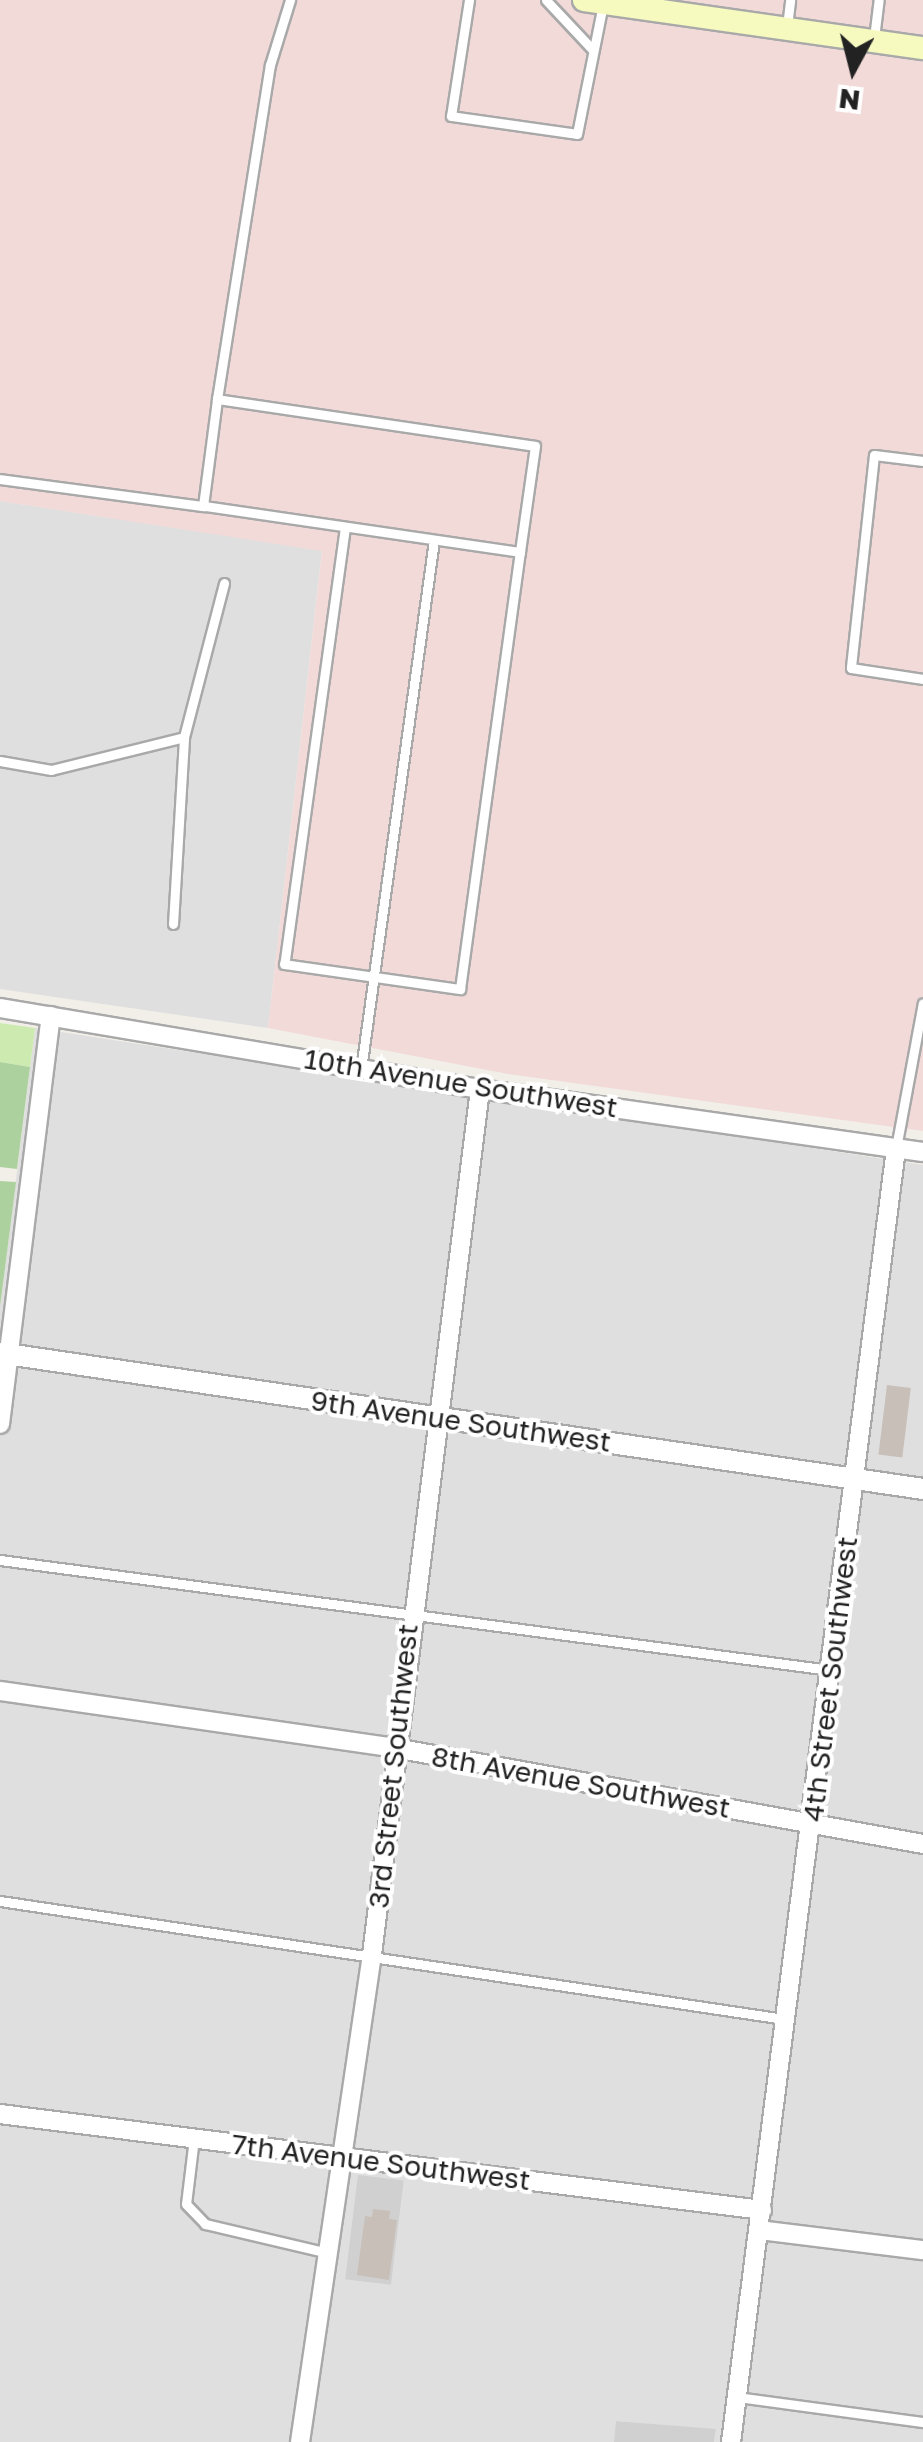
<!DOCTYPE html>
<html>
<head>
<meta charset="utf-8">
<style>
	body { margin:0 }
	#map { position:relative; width:923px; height:2442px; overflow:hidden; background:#f2efe9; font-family:"Golos Text",sans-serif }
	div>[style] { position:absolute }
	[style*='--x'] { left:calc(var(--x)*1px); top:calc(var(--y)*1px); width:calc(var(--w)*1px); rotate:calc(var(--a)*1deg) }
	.residential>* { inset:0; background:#e0dfdf }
	.commercial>* { inset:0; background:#f2dad9 }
	.religious>* { inset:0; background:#d0d0d0; transform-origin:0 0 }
	.grass>* { inset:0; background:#cdebb0 }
	.forest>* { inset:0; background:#add19e }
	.building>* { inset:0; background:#c7bfb8; transform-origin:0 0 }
	.roads { filter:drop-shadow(2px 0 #a9a9a9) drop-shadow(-2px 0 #a9a9a9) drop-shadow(0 2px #a9a9a9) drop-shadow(0 -2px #a9a9a9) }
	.service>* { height:9px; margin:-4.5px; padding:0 4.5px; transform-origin:4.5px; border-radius:4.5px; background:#fff }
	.minor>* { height:18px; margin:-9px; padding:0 9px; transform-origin:9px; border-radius:9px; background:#fff }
	.tertiary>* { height:20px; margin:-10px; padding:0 10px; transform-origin:10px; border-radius:10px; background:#fff }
	.secondary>* { height:22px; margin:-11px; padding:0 11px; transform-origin:11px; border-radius:11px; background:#f7fabf }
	span { translate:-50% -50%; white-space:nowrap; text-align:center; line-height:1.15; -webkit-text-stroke:8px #fff; paint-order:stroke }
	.street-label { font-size:28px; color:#222 }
	.north { position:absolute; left:803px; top:20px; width:100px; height:100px; -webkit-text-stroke:8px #fff; paint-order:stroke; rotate:187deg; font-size:28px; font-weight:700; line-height:40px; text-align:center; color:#222 }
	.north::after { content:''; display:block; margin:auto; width:35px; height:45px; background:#222; clip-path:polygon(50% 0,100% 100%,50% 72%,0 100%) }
</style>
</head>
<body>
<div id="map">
	<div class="residential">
		<div style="clip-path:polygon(0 501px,322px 550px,268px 1028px,0 989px)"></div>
		<div style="clip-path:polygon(35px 1028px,923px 1165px,923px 2442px,714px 2442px,716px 2430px,617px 2421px,614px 2442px,0 2442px,0 1307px)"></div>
	</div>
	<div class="commercial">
		<div style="clip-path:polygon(0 0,923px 0,923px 1131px,508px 1074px,268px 1028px,322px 551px,0 501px)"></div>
	</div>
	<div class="religious">
		<div style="left:358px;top:2175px;width:46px;height:105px;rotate:7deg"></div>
		<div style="clip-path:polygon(616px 2421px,716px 2429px,714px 2442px,614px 2442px)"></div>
	</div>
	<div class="grass">
		<div style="clip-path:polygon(0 1023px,35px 1028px,30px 1067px,0 1062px)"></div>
	</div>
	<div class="forest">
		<div style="clip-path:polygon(0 1062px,30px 1067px,17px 1169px,0 1167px)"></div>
		<div style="clip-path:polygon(0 1181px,16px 1182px,0 1307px)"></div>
	</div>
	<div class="building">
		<div style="left:887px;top:1385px;width:24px;height:70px;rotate:7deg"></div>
		<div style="clip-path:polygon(373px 2209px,390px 2211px,389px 2219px,397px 2220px,389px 2280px,357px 2275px,365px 2216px,372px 2217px)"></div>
	</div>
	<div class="roads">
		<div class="service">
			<div style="--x:469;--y:0;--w:117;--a:98.8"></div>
			<div style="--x:451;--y:116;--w:127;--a:8.1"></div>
			<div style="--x:577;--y:134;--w:133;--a:-78.7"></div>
			<div style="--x:546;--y:0;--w:67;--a:46.8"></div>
			<div style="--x:787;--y:26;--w:26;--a:-83"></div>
			<div style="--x:874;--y:38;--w:38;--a:-83"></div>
			<div style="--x:217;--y:399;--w:321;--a:8.4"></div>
			<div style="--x:535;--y:446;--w:107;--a:98.1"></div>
			<div style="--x:520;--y:552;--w:320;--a:-171.7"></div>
			<div style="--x:203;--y:506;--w:108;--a:-82.5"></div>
			<div style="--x:217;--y:399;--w:338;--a:-81"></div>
			<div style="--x:270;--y:65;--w:68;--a:-72.9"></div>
			<div style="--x:923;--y:461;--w:49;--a:-173"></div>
			<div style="--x:874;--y:455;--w:214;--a:96.2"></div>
			<div style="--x:851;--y:668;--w:73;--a:8.7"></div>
			<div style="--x:0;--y:479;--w:205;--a:7.6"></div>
			<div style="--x:345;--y:527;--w:441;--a:97.9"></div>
			<div style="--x:284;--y:964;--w:178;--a:8.1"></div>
			<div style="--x:460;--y:989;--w:441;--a:-82.2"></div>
			<div style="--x:0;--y:761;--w:52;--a:10"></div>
			<div style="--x:51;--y:770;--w:137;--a:-13.9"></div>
			<div style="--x:173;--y:924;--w:187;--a:-86.6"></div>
			<div style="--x:184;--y:737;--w:159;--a:-75.4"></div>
			<div style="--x:361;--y:1069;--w:534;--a:-82.14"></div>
			<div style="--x:896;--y:1148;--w:147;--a:-79.5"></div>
			<div style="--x:0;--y:1560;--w:837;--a:7.55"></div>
			<div style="--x:0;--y:1901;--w:793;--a:8.56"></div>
			<div style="--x:194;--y:2138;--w:66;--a:96.9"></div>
			<div style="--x:186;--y:2204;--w:28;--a:46"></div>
			<div style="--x:205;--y:2224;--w:127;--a:13.2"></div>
			<div style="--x:737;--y:2397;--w:188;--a:7.7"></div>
		</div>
		<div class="minor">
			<div style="--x:0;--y:1008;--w:487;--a:9.6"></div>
			<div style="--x:480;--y:1089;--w:447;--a:8.1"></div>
			<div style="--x:0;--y:1424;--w:411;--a:-82.9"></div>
			<div style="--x:0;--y:1691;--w:399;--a:8.2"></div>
			<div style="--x:395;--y:1748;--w:537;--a:10.3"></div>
			<div style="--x:0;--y:2114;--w:768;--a:7.18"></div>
			<div style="--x:759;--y:2230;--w:165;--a:7"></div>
			<div style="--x:300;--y:2442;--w:492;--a:-81.6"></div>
			<div style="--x:372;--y:1955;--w:873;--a:-82.89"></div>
			<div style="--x:731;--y:2442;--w:1304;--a:-82.73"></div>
		</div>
		<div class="tertiary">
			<div style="--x:0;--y:1353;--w:933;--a:8.38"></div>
		</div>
		<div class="secondary">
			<div style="--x:584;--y:0;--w:342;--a:8.1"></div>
		</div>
	</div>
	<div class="street-label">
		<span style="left:461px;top:1083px;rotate:9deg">10th Avenue Southwest</span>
		<span style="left:461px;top:1421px;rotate:8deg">9th Avenue Southwest</span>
		<span style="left:830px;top:1679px;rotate:-83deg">4th Street Southwest</span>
		<span style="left:393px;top:1766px;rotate:-84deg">3rd Street Southwest</span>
		<span style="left:581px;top:1782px;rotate:10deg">8th Avenue Southwest</span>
		<span style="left:381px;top:2162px;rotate:7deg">7th Avenue Southwest</span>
	</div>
	<div class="north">N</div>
</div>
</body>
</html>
